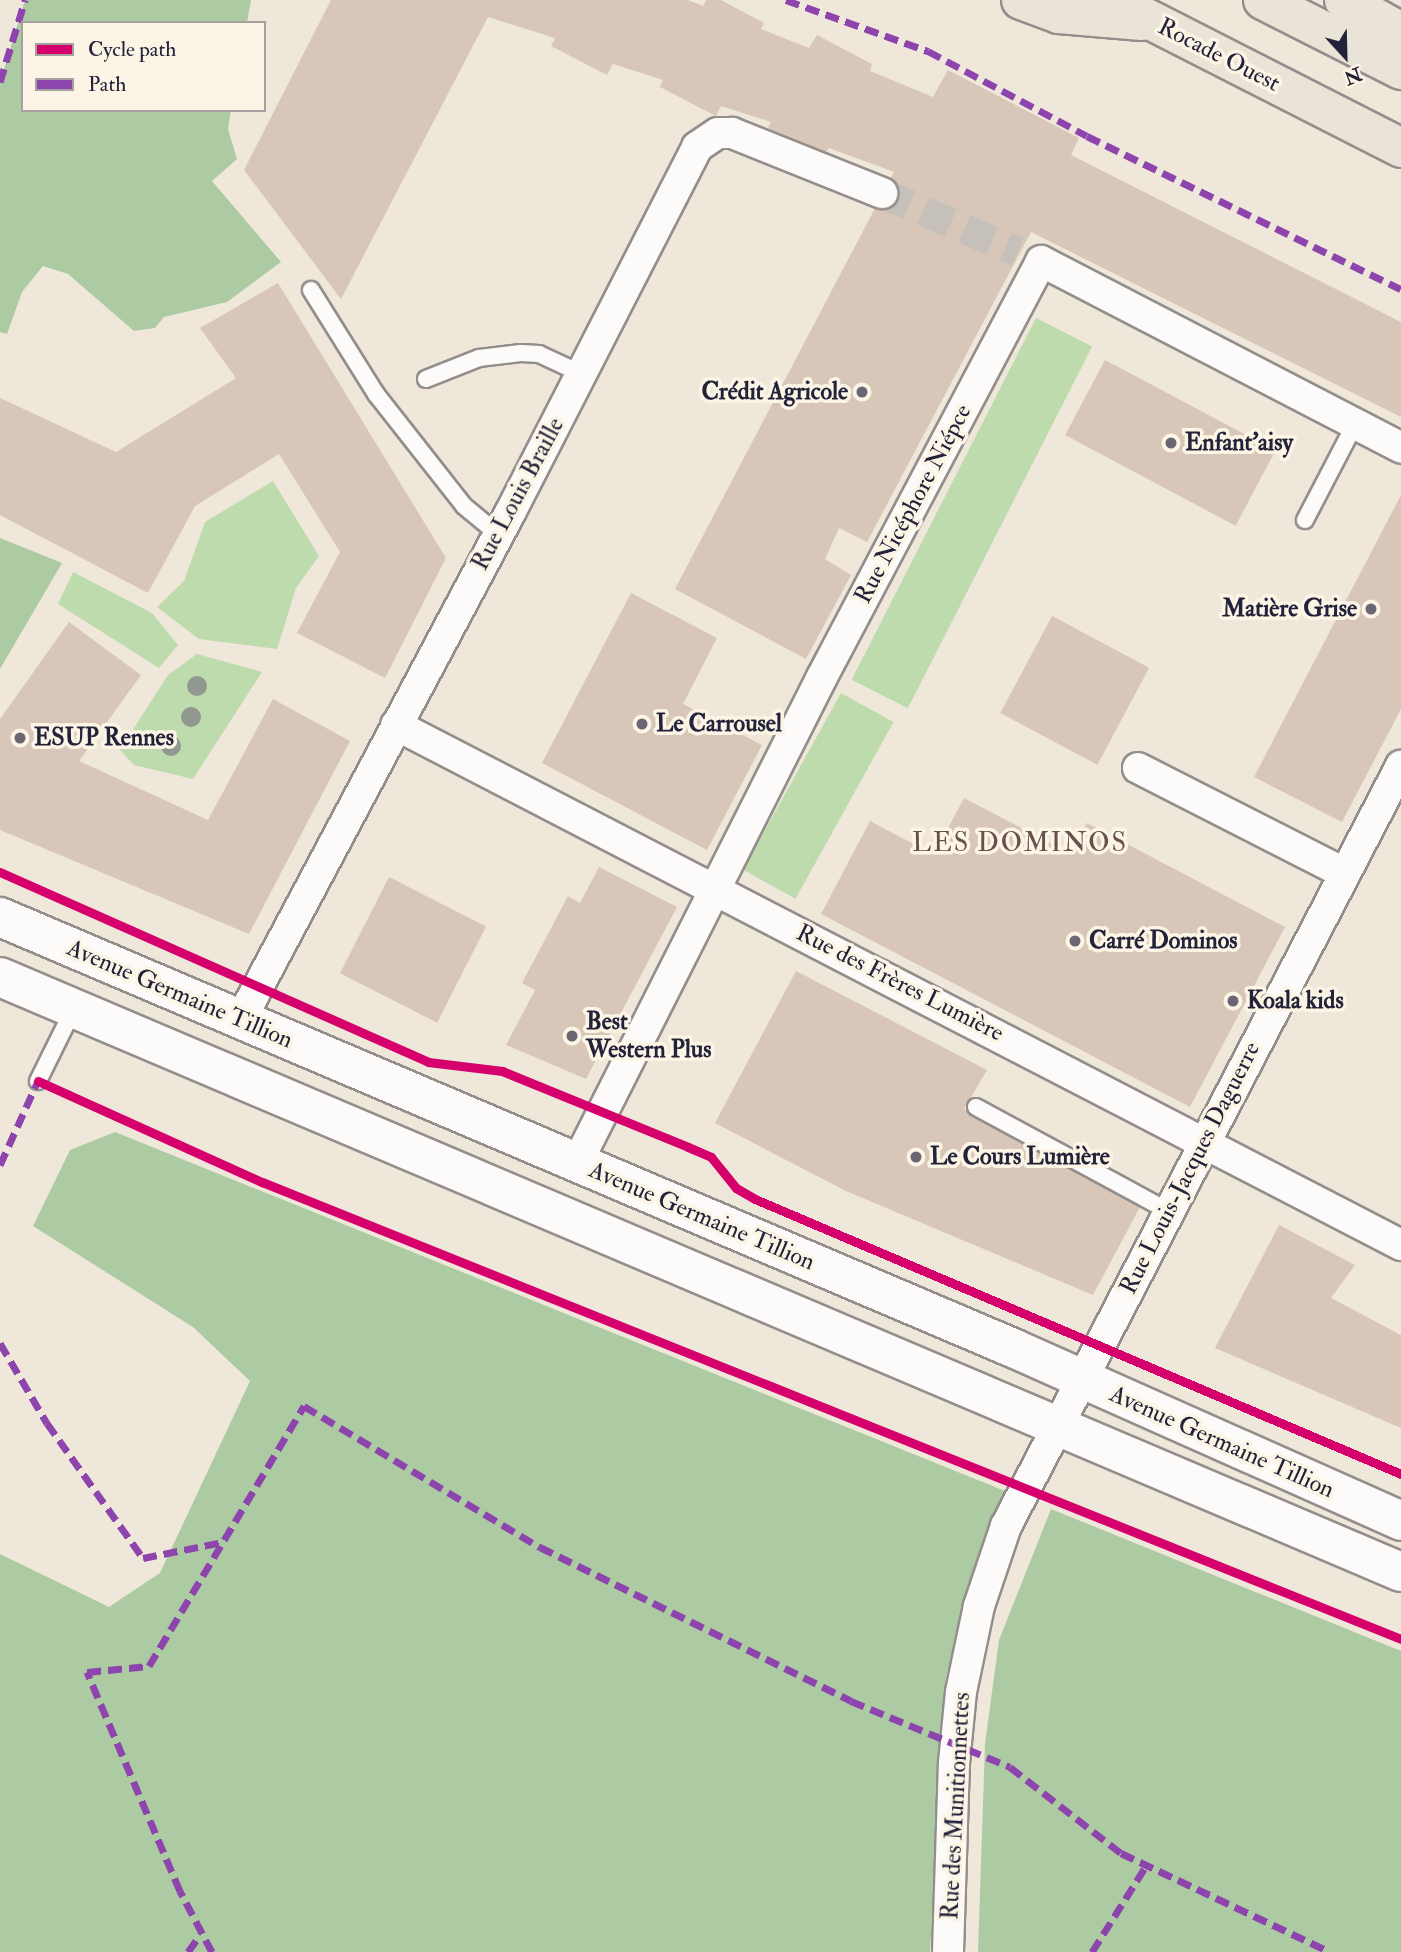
<!DOCTYPE html>
<html>
<head>
<meta charset="utf-8">
<style>
	body { margin:0 }
	#map { position:relative; width:1401px; height:1952px; overflow:hidden; background:#efe7da; font-family:"IM FELL Double Pica",serif }
	div>[style] { position:absolute }
	[style*='--x'] { left:calc(var(--x)*1px); top:calc(var(--y)*1px); width:calc(var(--w)*1px); rotate:calc(var(--a)*1deg) }
	.green>* { inset:0; background:#bddbac; transform-origin:0 0 }
	.forest>* { inset:0; background:#adcba2 }
	.building>* { inset:0; background:#d8c7b8; transform-origin:0 0 }
	.minor-tunnel>* { height:30px; margin-top:-15px; transform-origin:0; background:repeating-linear-gradient(90deg,#c6c0ba 0 30px,transparent 0 45px) }
	.roads { filter:drop-shadow(2px 0 #938e8c) drop-shadow(-2px 0 #938e8c) drop-shadow(0 2px #938e8c) drop-shadow(0 -2px #938e8c) }
	.service>* { height:16px; margin:-8px; padding:0 8px; transform-origin:8px; border-radius:8px; background:#fdfbf9 }
	.minor>* { height:30px; margin:-15px; padding:0 15px; transform-origin:15px; border-radius:15px; background:#fdfbf9 }
	.tertiary>* { height:38px; margin:-19px; padding:0 19px; transform-origin:19px; border-radius:19px; background:#fdfbf9 }
	.trunk>* { height:38px; margin:-19px; padding:0 19px; transform-origin:19px; border-radius:19px; background:#eae3d7 }
	.quiet>* { height:7px; margin-top:-3.5px; transform-origin:0; background:repeating-linear-gradient(90deg,#8e44ad 0 14px,transparent 0 21px) }
	.cycleway>* { height:9px; margin:-4.5px; padding:0 4.5px; transform-origin:4.5px; border-radius:4.5px; background:#d6006c }
	.trees>* { width:20px; height:20px; margin:-10px; border-radius:50%; background:#91988f }
	.dots>* { width:19px; height:19px; translate:-50% -50%; box-sizing:border-box; border:4px solid #fcf5e5; border-radius:50% }
	span { translate:-50% -50%; white-space:nowrap; text-align:center; line-height:1.15; -webkit-text-stroke:7px #fcf5e5; paint-order:stroke }
	.street-label { font-size:24px; color:#22223b }
	.poi-label { font-size:24px; color:#22223b; font-weight:700 }
	.right { translate:-100% -50%; text-align:right }
	.left { translate:0 -50%; text-align:left }
	.neighbourhood-label { font-size:26px; color:#69504f; letter-spacing:2px }
	.legend { position:absolute; left:21px; top:21px; width:245px; height:91px; box-sizing:border-box; background:#fcf5e5; border:2px solid #a5a1a1; margin:0; padding:9px 12px; list-style:none; font-size:21px; color:#22223b }
	.legend li { display:flex; align-items:center; gap:14px; height:35px }
	.legend b { width:35px; border:2px solid #a5a1a1 }
	.north { position:absolute; left:1310px; top:21px; width:70px; height:70px; -webkit-text-stroke:5px #fcf5e5; paint-order:stroke; rotate:158deg; font-size:19px; font-weight:700; line-height:28px; text-align:center; color:#22223b }
	.north::after { content:''; display:block; margin:auto; width:24px; height:32px; background:#22223b; clip-path:polygon(50% 0,100% 100%,50% 72%,0 100%) }
</style>
</head>
<body>
<div id="map">
	<div class="green">
		<div style="left:1036px;top:318px;width:63px;height:406px;rotate:27deg"></div>
		<div style="clip-path:polygon(273px 481px,319px 556px,296px 588px,277px 649px,199px 639px,157px 607px,184px 581px,205px 522px)"></div>
		<div style="clip-path:polygon(73px 572px,152px 613px,178px 645px,159px 668px,58px 604px)"></div>
		<div style="clip-path:polygon(197px 654px,262px 672px,193px 779px,134px 765px,120px 750px,168px 675px)"></div>
		<div style="left:841px;top:693px;width:60px;height:202px;rotate:29deg"></div>
	</div>
	<div class="forest">
		<div style="clip-path:polygon(25px 0,251px 0,247px 23px,23px 23px,23px 110px,231px 110px,228px 129px,237px 159px,212px 181px,281px 262px,227px 302px,164px 317px,155px 328px,134px 331px,68px 274px,43px 266px,22px 292px,7px 334px,0 332px,0 82px)"></div>
		<div style="clip-path:polygon(0 538px,62px 563px,0 669px)"></div>
		<div style="clip-path:polygon(115px 1132px,1005px 1491px,946px 1676px,930px 1952px,0 1952px,0 1554px,109px 1607px,160px 1573px,250px 1381px,193px 1327px,33px 1226px,70px 1150px)"></div>
		<div style="clip-path:polygon(1051px 1509px,1401px 1651px,1401px 1952px,978px 1952px,985px 1744px,999px 1640px)"></div>
	</div>
	<div class="building">
		<div style="clip-path:polygon(331px 0,688px 0,703px 6px,706px 0,721px 0,764px 23px,761px 29px,809px 48px,817px 35px,872px 64px,870px 71px,933px 97px,948px 70px,1079px 138px,1071px 155px,1401px 322px,1401px 417px,1031px 232px,867px 542px,839px 528px,825px 559px,851px 575px,806px 659px,675px 589px,894px 172px,829px 148px,823px 157px,768px 128px,771px 122px,721px 106px,716px 116px,660px 87px,663px 80px,613px 64px,607px 75px,551px 46px,555px 38px,488px 17px,341px 299px,244px 170px)"></div>
		<div style="clip-path:polygon(278px 283px,446px 558px,385px 678px,297px 633px,340px 552px,279px 454px,195px 506px,148px 593px,0 515px,0 398px,116px 452px,236px 378px,200px 328px)"></div>
		<div style="left:1105px;top:360px;width:193px;height:85px;rotate:28deg"></div>
		<div style="clip-path:polygon(1401px 495px,1401px 709px,1342px 822px,1254px 777px)"></div>
		<div style="clip-path:polygon(631px 593px,717px 638px,683px 704px,762px 745px,707px 850px,542px 763px)"></div>
		<div style="left:1052px;top:616px;width:110px;height:110px;rotate:28deg"></div>
		<div style="clip-path:polygon(69px 622px,141px 675px,79px 761px,208px 820px,273px 699px,350px 741px,249px 934px,0 830px,0 719px)"></div>
		<div style="clip-path:polygon(964px 798px,1071px 854px,1087px 823px,1285px 927px,1190px 1107px,821px 914px,870px 821px,934px 855px)"></div>
		<div style="clip-path:polygon(599px 867px,677px 907px,586px 1079px,506px 1045px,535px 990px,522px 983px,568px 896px,580px 903px)"></div>
		<div style="left:389px;top:877px;width:109px;height:108px;rotate:27deg"></div>
		<div style="clip-path:polygon(796px 971px,987px 1070px,964px 1109px,1141px 1205px,1093px 1295px,846px 1191px,715px 1123px)"></div>
		<div style="clip-path:polygon(1279px 1225px,1355px 1265px,1331px 1298px,1401px 1335px,1401px 1428px,1215px 1348px)"></div>
	</div>
	<div class="minor-tunnel">
		<div style="--x:882;--y:193;--w:148;--a:23.5"></div>
	</div>
	<div class="roads">
		<div class="service">
			<div style="--x:311;--y:290;--w:123;--a:58"></div>
			<div style="--x:376;--y:394;--w:142;--a:51.8"></div>
			<div style="--x:464;--y:506;--w:44;--a:39.5"></div>
			<div style="--x:426;--y:379;--w:57;--a:-21.6"></div>
			<div style="--x:479;--y:358;--w:42;--a:-6.8"></div>
			<div style="--x:521;--y:353;--w:18;--a:3"></div>
			<div style="--x:539;--y:354;--w:45;--a:24.9"></div>
			<div style="--x:1305;--y:520;--w:108;--a:-62.5"></div>
			<div style="--x:38;--y:1081;--w:81;--a:-63.7"></div>
			<div style="--x:976;--y:1107;--w:218;--a:28.4"></div>
		</div>
		<div class="minor">
			<div style="--x:396;--y:725;--w:1132;--a:27.36"></div>
			<div style="--x:1138;--y:768;--w:231;--a:27"></div>
			<div style="--x:242;--y:1017;--w:571;--a:-62"></div>
			<div style="--x:510;--y:513;--w:411;--a:-62.9"></div>
			<div style="--x:697;--y:147;--w:25;--a:-34"></div>
			<div style="--x:718;--y:133;--w:14;--a:0"></div>
			<div style="--x:732;--y:133;--w:162;--a:21.8"></div>
			<div style="--x:577;--y:1163;--w:544;--a:-63.25"></div>
			<div style="--x:822;--y:677;--w:470;--a:-62.2"></div>
			<div style="--x:1041;--y:261;--w:406;--a:27.4"></div>
			<div style="--x:948;--y:1952;--w:189;--a:-88.2"></div>
			<div style="--x:954;--y:1763;--w:71;--a:-84.4"></div>
			<div style="--x:961;--y:1692;--w:88;--a:-78.2"></div>
			<div style="--x:979;--y:1606;--w:84;--a:-71.4"></div>
			<div style="--x:1006;--y:1526;--w:857;--a:-62.54"></div>
		</div>
		<div class="tertiary">
			<div style="--x:0;--y:917;--w:1101;--a:23.05"></div>
			<div style="--x:1013;--y:1348;--w:425;--a:24"></div>
			<div style="--x:0;--y:977;--w:1522;--a:23.01"></div>
		</div>
		<div class="trunk">
			<div style="--x:1021;--y:0;--w:40;--a:20.2"></div>
			<div style="--x:1059;--y:14;--w:83;--a:4.8"></div>
			<div style="--x:1111;--y:0;--w:326;--a:27"></div>
			<div style="--x:1263;--y:0;--w:155;--a:26.9"></div>
			<div style="--x:1344;--y:0;--w:65;--a:29.3"></div>
		</div>
	</div>
	<div class="quiet">
		<div style="--x:786;--y:0;--w:151;--a:19.8"></div>
		<div style="--x:928;--y:51;--w:180;--a:28.1"></div>
		<div style="--x:1087;--y:136;--w:349;--a:26"></div>
		<div style="--x:0;--y:82;--w:86;--a:-73"></div>
		<div style="--x:0;--y:1165;--w:92;--a:-65.7"></div>
		<div style="--x:38;--y:1081;--w:5;--a:22"></div>
		<div style="--x:0;--y:1343;--w:93;--a:59.6"></div>
		<div style="--x:47;--y:1423;--w:166;--a:54.6"></div>
		<div style="--x:143;--y:1558;--w:82;--a:-11.3"></div>
		<div style="--x:188;--y:1952;--w:21;--a:-55"></div>
		<div style="--x:212;--y:1952;--w:69;--a:-117.7"></div>
		<div style="--x:180;--y:1891;--w:238;--a:-113"></div>
		<div style="--x:87;--y:1672;--w:62;--a:-5.5"></div>
		<div style="--x:149;--y:1666;--w:303;--a:-59.2"></div>
		<div style="--x:304;--y:1406;--w:275;--a:30.9"></div>
		<div style="--x:540;--y:1547;--w:347;--a:26.3"></div>
		<div style="--x:851;--y:1701;--w:172;--a:22.5"></div>
		<div style="--x:1010;--y:1767;--w:140;--a:37.8"></div>
		<div style="--x:1121;--y:1853;--w:231;--a:25.3"></div>
		<div style="--x:1092;--y:1952;--w:102;--a:-57.9"></div>
	</div>
	<div class="cycleway">
		<div style="--x:0;--y:872;--w:468;--a:23.9"></div>
		<div style="--x:428;--y:1062;--w:75;--a:6.9"></div>
		<div style="--x:502;--y:1071;--w:201;--a:22.2"></div>
		<div style="--x:688;--y:1147;--w:25;--a:23"></div>
		<div style="--x:711;--y:1157;--w:40;--a:51"></div>
		<div style="--x:736;--y:1188;--w:22;--a:30"></div>
		<div style="--x:755;--y:1199;--w:702;--a:23.06"></div>
		<div style="--x:38;--y:1081;--w:246;--a:24.3"></div>
		<div style="--x:262;--y:1182;--w:1227;--a:21.86"></div>
	</div>
	<div class="trees">
		<div style="left:197px;top:686px"></div>
		<div style="left:191px;top:717px"></div>
		<div style="left:171px;top:746px"></div>
	</div>
	<div class="dots">
		<div style="left:862px;top:392px;background:#6a6773"></div>
		<div style="left:1171px;top:443px;background:#6a6773"></div>
		<div style="left:1371px;top:609px;background:#6a6773"></div>
		<div style="left:642px;top:724px;background:#6a6773"></div>
		<div style="left:20px;top:738px;background:#6a6773"></div>
		<div style="left:1075px;top:941px;background:#6a6773"></div>
		<div style="left:1233px;top:1001px;background:#6a6773"></div>
		<div style="left:572px;top:1036px;background:#6a6773"></div>
		<div style="left:916px;top:1157px;background:#6a6773"></div>
	</div>
	<div class="street-label">
		<span style="left:1219px;top:55px;rotate:27deg">Rocade Ouest</span>
		<span style="left:518px;top:494px;rotate:-62deg">Rue Louis Braille</span>
		<span style="left:913px;top:504px;rotate:-62deg">Rue Nicéphore Niépce</span>
		<span style="left:900px;top:983px;rotate:27deg">Rue des Frères Lumière</span>
		<span style="left:180px;top:994px;rotate:23deg">Avenue Germaine Tillion</span>
		<span style="left:1190px;top:1168px;rotate:-63deg">Rue Louis-Jacques Daguerre</span>
		<span style="left:702px;top:1216px;rotate:23deg">Avenue Germaine Tillion</span>
		<span style="left:1222px;top:1442px;rotate:24deg">Avenue Germaine Tillion</span>
		<span style="left:956px;top:1806px;rotate:-87deg">Rue des Munitionnettes</span>
	</div>
	<div class="poi-label">
		<span class="right" style="left:848px;top:392px">Crédit Agricole</span>
		<span class="left" style="left:1185px;top:443px">Enfant'aisy</span>
		<span class="right" style="left:1357px;top:609px">Matière Grise</span>
		<span class="left" style="left:656px;top:724px">Le Carrousel</span>
		<span class="left" style="left:34px;top:738px">ESUP Rennes</span>
		<span class="left" style="left:1089px;top:941px">Carré Dominos</span>
		<span class="left" style="left:1247px;top:1001px">Koala kids</span>
		<span class="left" style="left:586px;top:1036px">Best<br>Western Plus</span>
		<span class="left" style="left:930px;top:1157px">Le Cours Lumière</span>
	</div>
	<div class="neighbourhood-label">
		<span style="left:1020px;top:844px">LES DOMINOS</span>
	</div>
	<ul class="legend">
	<li><b style="height:9px;background:#d6006c"></b>Cycle path</li>
	<li><b style="height:9px;background:#8e44ad"></b>Path</li>
	</ul>
	<div class="north">N</div>
</div>
</body>
</html>
